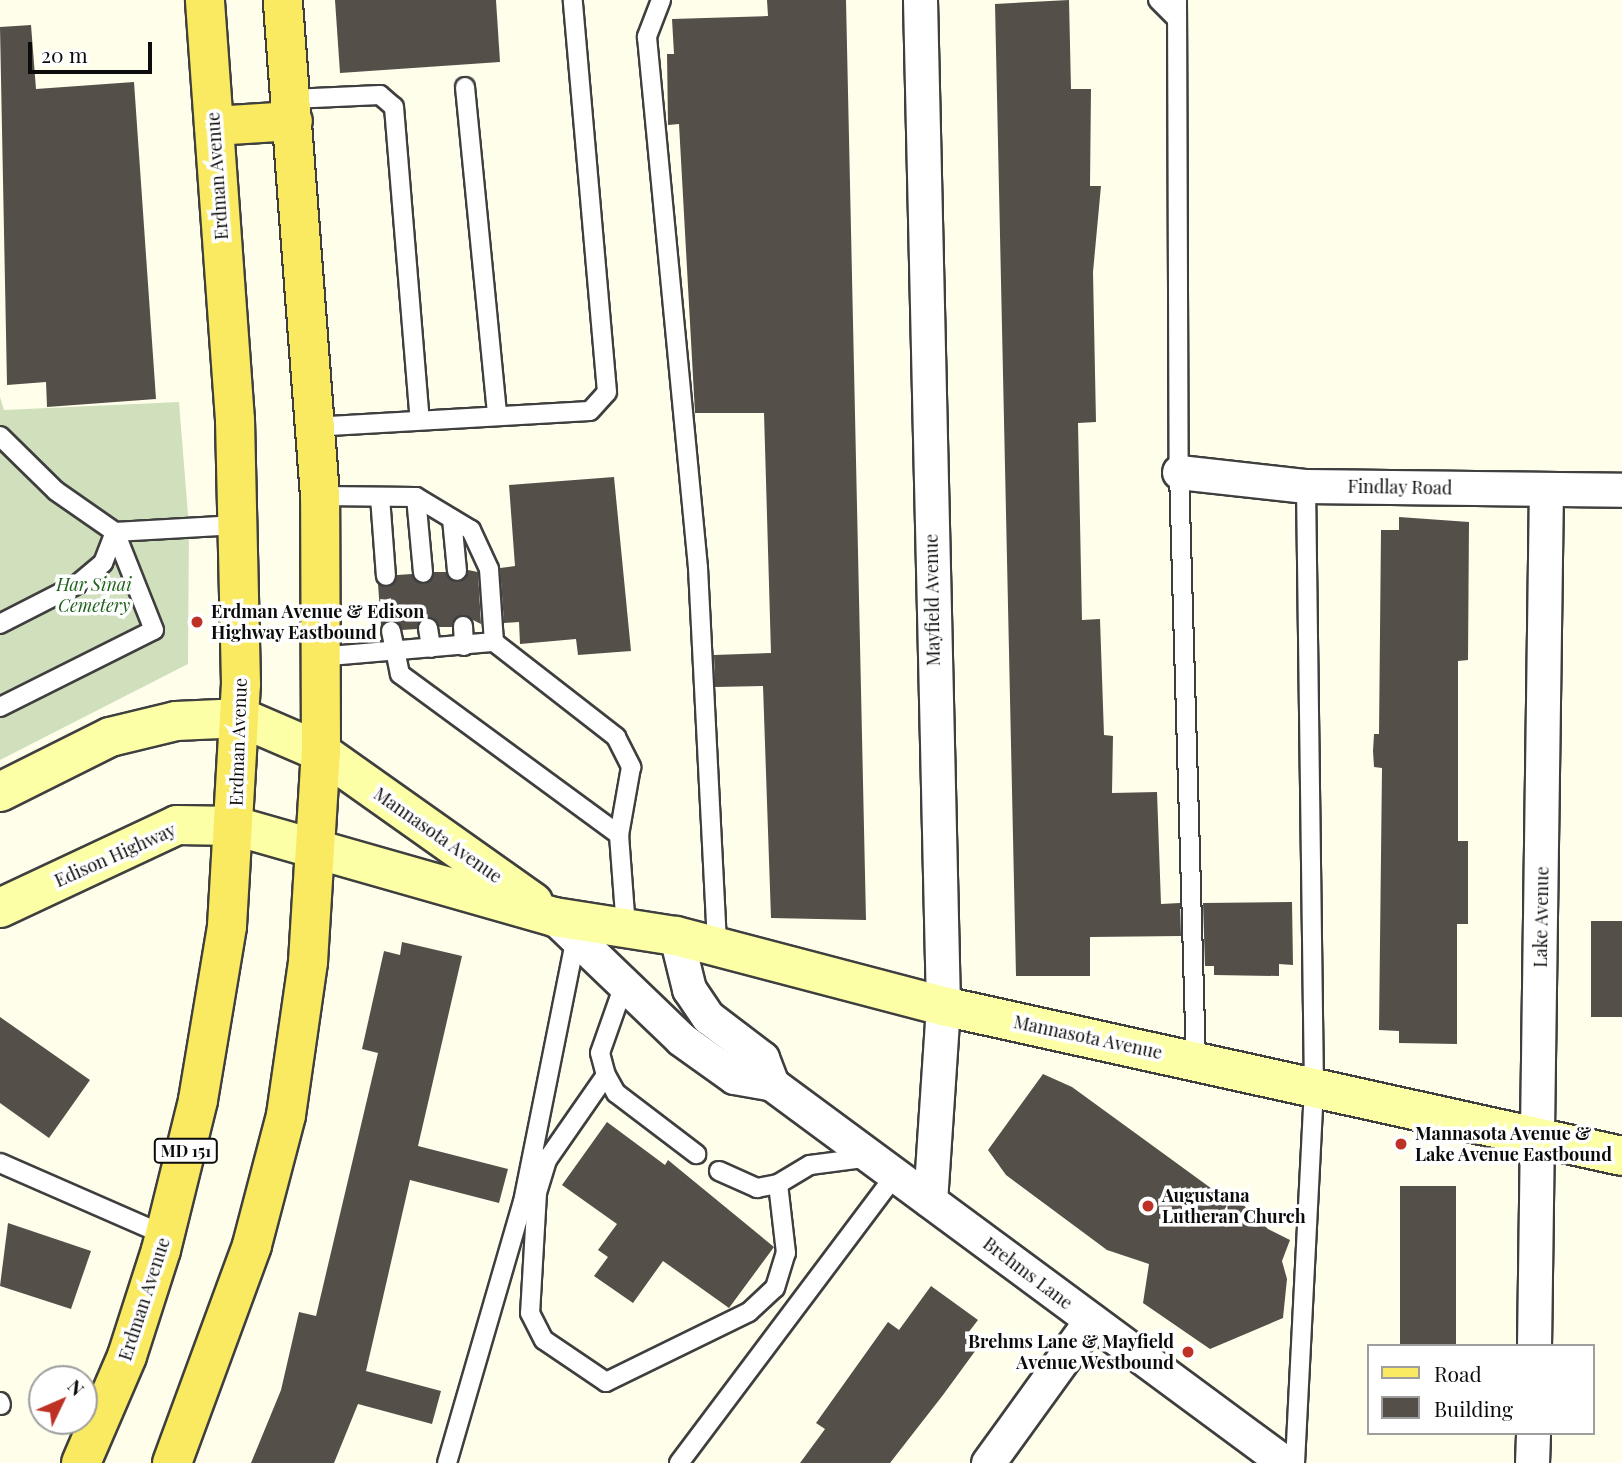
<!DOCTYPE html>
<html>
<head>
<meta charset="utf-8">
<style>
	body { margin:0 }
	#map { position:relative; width:1622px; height:1463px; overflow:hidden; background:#fffeeb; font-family:"Playfair Display",serif }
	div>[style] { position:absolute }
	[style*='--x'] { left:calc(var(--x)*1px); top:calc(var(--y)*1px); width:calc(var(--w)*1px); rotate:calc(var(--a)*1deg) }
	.cemetery>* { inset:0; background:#d0e0bd }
	.building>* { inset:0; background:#554f49; transform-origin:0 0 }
	.roads { filter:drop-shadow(2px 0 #3f3f3f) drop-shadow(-2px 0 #3f3f3f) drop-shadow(0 2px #3f3f3f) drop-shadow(0 -2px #3f3f3f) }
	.lane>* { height:18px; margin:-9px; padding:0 9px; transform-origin:9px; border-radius:9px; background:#fff }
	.street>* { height:33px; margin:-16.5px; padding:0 16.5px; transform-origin:16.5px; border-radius:16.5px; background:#fff }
	.secondary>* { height:38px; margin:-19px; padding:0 19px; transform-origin:19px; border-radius:19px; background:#fcffa6 }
	.primary>* { height:38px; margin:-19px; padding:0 19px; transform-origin:19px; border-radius:19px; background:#f9ea61 }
	.dots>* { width:19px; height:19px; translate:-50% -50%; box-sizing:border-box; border:4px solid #fff; border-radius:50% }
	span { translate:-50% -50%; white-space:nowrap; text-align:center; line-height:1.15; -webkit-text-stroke:7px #fff; paint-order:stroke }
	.shield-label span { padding:2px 5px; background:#fff; border:2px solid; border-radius:5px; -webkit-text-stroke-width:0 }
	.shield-label { font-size:16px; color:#0c0c0c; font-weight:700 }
	.street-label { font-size:18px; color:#0c0c0c }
	.park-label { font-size:18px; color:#21641d; font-style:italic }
	.poi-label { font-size:18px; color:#0c0c0c; font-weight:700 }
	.left { translate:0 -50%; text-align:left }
	.right { translate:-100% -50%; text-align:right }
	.legend { position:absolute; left:1367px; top:1344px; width:228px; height:91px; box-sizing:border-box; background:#fff; border:2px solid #9e9e9e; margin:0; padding:9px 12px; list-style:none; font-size:21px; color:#0c0c0c }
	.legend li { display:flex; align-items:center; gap:14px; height:35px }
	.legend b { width:35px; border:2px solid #9e9e9e }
	.north { position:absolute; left:28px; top:1365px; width:70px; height:70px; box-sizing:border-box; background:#fff; border:2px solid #9e9e9e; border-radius:50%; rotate:46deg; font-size:19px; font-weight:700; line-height:28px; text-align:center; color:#0c0c0c }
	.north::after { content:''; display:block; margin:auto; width:24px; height:32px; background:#bd3224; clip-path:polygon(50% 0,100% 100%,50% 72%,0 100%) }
	.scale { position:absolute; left:28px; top:42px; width:124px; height:32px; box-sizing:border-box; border:4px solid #0c0c0c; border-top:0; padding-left:9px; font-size:21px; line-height:24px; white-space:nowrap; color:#0c0c0c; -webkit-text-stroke:5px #fff; paint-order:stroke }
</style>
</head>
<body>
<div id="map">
	<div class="cemetery">
		<div style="clip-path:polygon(0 397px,4px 410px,179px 402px,189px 527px,188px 664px,0 760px)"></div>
	</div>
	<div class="building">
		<div style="clip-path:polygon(335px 0,496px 0,500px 62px,340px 73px)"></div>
		<div style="clip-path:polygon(767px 0,846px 0,866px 920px,771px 918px,763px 686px,715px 687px,714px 655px,771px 653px,764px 413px,695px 413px,679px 124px,668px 125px,667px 54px,674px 54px,672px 19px,768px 16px)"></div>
		<div style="clip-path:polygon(1069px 0,1071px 89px,1091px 89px,1090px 186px,1101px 186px,1093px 272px,1096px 422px,1078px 423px,1082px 620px,1100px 619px,1104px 735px,1113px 736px,1112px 793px,1157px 792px,1161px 904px,1180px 903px,1181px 936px,1090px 937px,1090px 976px,1016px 976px,995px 4px)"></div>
		<div style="clip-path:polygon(31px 25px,36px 89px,134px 82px,156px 399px,47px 407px,46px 382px,7px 385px,0 27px)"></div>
		<div style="clip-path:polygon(614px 477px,631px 651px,578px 655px,576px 639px,520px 644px,519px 622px,504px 623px,500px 568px,515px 566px,509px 485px)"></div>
		<div style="clip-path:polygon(1399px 517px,1469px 522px,1468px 660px,1458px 661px,1458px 841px,1468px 841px,1468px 924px,1457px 924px,1457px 1044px,1399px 1043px,1399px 1031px,1379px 1030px,1382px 768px,1374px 767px,1373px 751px,1374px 734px,1379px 734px,1381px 530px,1399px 530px)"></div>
		<div style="clip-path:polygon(468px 570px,478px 572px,481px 624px,463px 615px,452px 627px,439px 627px,427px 617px,417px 629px,402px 630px,394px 620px,381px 626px,378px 584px,388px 587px,397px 575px,412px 574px,425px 584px,434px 572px,446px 572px,459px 582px)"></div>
		<div style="clip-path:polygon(1292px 902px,1293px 965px,1279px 964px,1279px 976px,1214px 975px,1214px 966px,1205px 966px,1203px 903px)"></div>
		<div style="left:1622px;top:921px;width:96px;height:31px;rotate:90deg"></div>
		<div style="clip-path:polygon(402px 942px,462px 956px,418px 1146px,508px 1169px,499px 1203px,410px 1180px,366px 1371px,441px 1391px,432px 1424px,358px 1404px,334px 1463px,251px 1463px,281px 1390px,299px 1312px,316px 1316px,378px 1053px,362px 1049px,384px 951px,400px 955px)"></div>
		<div style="clip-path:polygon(0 1017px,90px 1080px,49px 1138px,0 1103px)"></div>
		<div style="clip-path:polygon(1043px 1074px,1072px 1087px,1219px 1194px,1228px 1190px,1268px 1229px,1290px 1240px,1282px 1261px,1287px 1279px,1283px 1318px,1210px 1349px,1143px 1303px,1149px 1264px,1107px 1250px,1006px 1175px,988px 1150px)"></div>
		<div style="clip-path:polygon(607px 1122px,665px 1165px,668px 1160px,774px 1247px,729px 1308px,663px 1261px,633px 1303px,594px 1276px,608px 1257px,598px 1250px,617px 1224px,562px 1185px)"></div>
		<div style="left:1400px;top:1186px;width:56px;height:160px"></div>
		<div style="clip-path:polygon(8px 1223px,91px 1251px,71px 1309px,0 1286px)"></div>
		<div style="clip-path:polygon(931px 1286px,978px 1320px,968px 1333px,981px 1343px,943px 1395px,890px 1463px,800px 1463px,825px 1429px,816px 1423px,888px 1322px,899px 1330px)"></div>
	</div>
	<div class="roads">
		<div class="lane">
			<div style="--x:661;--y:0;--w:40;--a:111"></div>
			<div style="--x:647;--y:37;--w:533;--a:84.51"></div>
			<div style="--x:698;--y:568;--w:379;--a:87.1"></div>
			<div style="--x:1158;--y:0;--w:24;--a:45"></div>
			<div style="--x:1177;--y:0;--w:472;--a:89.8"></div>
			<div style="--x:1179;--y:472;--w:589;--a:88.35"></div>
			<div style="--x:465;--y:87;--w:329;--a:84.4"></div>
			<div style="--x:291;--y:99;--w:89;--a:-2.6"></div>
			<div style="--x:380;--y:95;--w:18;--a:41"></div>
			<div style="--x:394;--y:107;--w:314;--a:85.3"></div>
			<div style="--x:312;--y:427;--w:278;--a:-3.3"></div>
			<div style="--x:590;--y:411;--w:25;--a:-48"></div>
			<div style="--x:607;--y:392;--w:393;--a:-95"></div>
			<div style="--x:0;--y:436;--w:78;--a:44.5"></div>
			<div style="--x:56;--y:491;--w:72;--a:34.8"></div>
			<div style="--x:115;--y:532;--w:33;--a:111"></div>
			<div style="--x:103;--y:563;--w:33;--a:140"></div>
			<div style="--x:78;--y:584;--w:88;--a:152.9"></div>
			<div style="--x:320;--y:496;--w:96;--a:0.6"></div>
			<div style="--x:416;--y:497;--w:64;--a:31"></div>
			<div style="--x:471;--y:530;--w:43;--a:65.2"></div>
			<div style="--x:489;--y:569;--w:73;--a:86.1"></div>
			<div style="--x:380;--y:497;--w:79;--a:85.7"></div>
			<div style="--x:416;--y:497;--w:76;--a:84.7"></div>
			<div style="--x:452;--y:519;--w:52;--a:84.5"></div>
			<div style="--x:463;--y:626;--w:20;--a:87"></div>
			<div style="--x:428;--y:628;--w:20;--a:81"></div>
			<div style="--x:391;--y:631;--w:44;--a:78.2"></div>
			<div style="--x:400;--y:674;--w:272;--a:36.3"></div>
			<div style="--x:318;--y:657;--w:177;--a:-4.9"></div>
			<div style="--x:494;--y:642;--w:155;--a:37.9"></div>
			<div style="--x:616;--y:737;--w:34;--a:63"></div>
			<div style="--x:631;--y:767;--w:69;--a:100"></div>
			<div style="--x:619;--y:835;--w:93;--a:85.7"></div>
			<div style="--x:0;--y:707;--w:172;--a:-26.6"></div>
			<div style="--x:154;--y:630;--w:105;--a:-111.7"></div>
			<div style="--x:115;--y:532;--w:122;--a:-3.3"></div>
			<div style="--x:625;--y:982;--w:75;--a:109.4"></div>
			<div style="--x:600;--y:1053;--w:23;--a:75"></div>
			<div style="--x:606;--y:1075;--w:21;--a:61"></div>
			<div style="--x:616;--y:1093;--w:101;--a:37.3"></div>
			<div style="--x:536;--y:1157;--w:11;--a:15"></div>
			<div style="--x:547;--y:1160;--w:103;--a:-55.2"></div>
			<div style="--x:547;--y:1160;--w:34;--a:107"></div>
			<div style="--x:537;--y:1193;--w:120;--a:93.3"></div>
			<div style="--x:530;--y:1313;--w:30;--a:63"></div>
			<div style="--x:544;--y:1340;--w:75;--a:34.1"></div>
			<div style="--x:606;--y:1382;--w:159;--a:-26.1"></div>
			<div style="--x:749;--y:1312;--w:35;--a:-43"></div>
			<div style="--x:775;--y:1288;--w:37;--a:-73"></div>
			<div style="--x:786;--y:1253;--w:69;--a:-96.6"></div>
			<div style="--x:0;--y:1163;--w:180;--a:23.6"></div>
			<div style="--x:719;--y:1171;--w:42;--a:24.1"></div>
			<div style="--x:757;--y:1188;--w:21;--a:-11"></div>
			<div style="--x:778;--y:1184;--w:37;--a:-31"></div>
			<div style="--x:810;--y:1165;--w:63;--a:-7.4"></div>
			<div style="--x:0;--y:1402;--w:3;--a:72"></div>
			<div style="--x:447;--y:1463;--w:272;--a:-73.8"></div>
			<div style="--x:523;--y:1202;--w:270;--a:-78.7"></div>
			<div style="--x:679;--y:1463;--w:360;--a:-53.1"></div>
			<div style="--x:1295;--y:1463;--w:374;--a:-87.1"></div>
			<div style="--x:1314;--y:1089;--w:603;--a:-90.76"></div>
		</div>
		<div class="street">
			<div style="--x:920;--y:0;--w:1006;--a:88.69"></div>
			<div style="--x:943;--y:1006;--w:195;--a:93.8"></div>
			<div style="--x:1179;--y:472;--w:128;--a:6.3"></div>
			<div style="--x:1306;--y:486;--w:316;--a:0.7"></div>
			<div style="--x:554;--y:917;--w:176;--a:43.8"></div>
			<div style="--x:681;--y:1039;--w:65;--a:35.6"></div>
			<div style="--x:734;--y:1077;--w:39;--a:10"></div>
			<div style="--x:772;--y:1084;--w:638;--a:36.46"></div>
			<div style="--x:676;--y:936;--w:55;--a:76.2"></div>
			<div style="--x:689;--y:989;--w:34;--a:56"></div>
			<div style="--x:708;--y:1017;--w:68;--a:37.2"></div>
			<div style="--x:762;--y:1058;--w:28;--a:69"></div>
			<div style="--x:1534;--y:1346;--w:857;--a:-89.2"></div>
			<div style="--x:988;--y:1463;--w:176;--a:-54.2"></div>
			<div style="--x:1532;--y:1463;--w:30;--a:-88"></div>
		</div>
		<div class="secondary">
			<div style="--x:0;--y:792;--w:123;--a:-26.6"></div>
			<div style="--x:110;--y:737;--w:68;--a:-13.6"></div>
			<div style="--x:176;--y:721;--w:66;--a:-2.6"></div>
			<div style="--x:242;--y:718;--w:86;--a:23.3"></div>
			<div style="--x:321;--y:752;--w:260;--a:35.3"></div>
			<div style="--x:0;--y:908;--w:195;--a:-25.1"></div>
			<div style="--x:177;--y:825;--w:58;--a:1"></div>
			<div style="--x:235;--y:826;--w:332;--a:15.9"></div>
			<div style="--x:554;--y:917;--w:123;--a:8.9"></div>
			<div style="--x:676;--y:936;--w:276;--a:14.7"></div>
			<div style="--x:943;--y:1006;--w:695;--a:12.46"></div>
		</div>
		<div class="primary">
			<div style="--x:214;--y:126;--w:79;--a:-3.6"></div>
			<div style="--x:81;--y:1463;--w:116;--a:-66.7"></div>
			<div style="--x:127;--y:1356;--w:111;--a:-72.2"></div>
			<div style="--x:161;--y:1250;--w:154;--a:-76.1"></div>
			<div style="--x:198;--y:1100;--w:176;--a:-80.5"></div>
			<div style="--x:227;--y:926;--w:242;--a:-86.7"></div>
			<div style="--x:241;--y:684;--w:264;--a:-91.3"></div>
			<div style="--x:235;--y:420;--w:421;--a:-94.1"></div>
			<div style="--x:172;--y:1463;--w:232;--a:-69.8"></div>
			<div style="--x:252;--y:1245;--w:134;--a:-75.3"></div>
			<div style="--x:286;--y:1115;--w:155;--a:-81.8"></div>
			<div style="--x:308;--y:962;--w:210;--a:-86.5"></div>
			<div style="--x:321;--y:752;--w:256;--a:-90.2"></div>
			<div style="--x:320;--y:496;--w:497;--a:-94.3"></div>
		</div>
	</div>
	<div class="dots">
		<div style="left:197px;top:622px;background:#bd3224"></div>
		<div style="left:1401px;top:1144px;background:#bd3224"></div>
		<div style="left:1148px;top:1206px;background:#bd3224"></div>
		<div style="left:1188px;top:1352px;background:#bd3224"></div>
	</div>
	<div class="shield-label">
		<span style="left:186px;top:1151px">MD 151</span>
	</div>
	<div class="street-label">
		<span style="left:217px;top:176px;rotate:-94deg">Erdman Avenue</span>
		<span style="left:1400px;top:487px;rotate:1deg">Findlay Road</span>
		<span style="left:932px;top:600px;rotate:-91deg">Mayfield Avenue</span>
		<span style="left:238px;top:742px;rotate:-88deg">Erdman Avenue</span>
		<span style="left:438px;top:835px;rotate:35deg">Mannasota Avenue</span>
		<span style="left:115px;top:855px;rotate:-24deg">Edison Highway</span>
		<span style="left:1541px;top:917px;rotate:-89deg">Lake Avenue</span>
		<span style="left:1088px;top:1037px;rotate:12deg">Mannasota Avenue</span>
		<span style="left:1028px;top:1273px;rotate:37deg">Brehms Lane</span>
		<span style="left:144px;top:1299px;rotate:-72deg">Erdman Avenue</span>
	</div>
	<div class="park-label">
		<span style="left:94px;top:595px">Har Sinai<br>Cemetery</span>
	</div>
	<div class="poi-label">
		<span class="left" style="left:211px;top:622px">Erdman Avenue &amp; Edison<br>Highway Eastbound</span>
		<span class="left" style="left:1415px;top:1144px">Mannasota Avenue &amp;<br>Lake Avenue Eastbound</span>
		<span class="left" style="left:1162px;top:1206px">Augustana<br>Lutheran Church</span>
		<span class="right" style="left:1174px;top:1352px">Brehms Lane &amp; Mayfield<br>Avenue Westbound</span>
	</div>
	<ul class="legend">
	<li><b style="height:9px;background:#f9ea61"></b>Road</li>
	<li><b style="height:19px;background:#554f49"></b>Building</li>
	</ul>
	<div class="north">N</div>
	<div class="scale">20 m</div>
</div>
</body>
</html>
